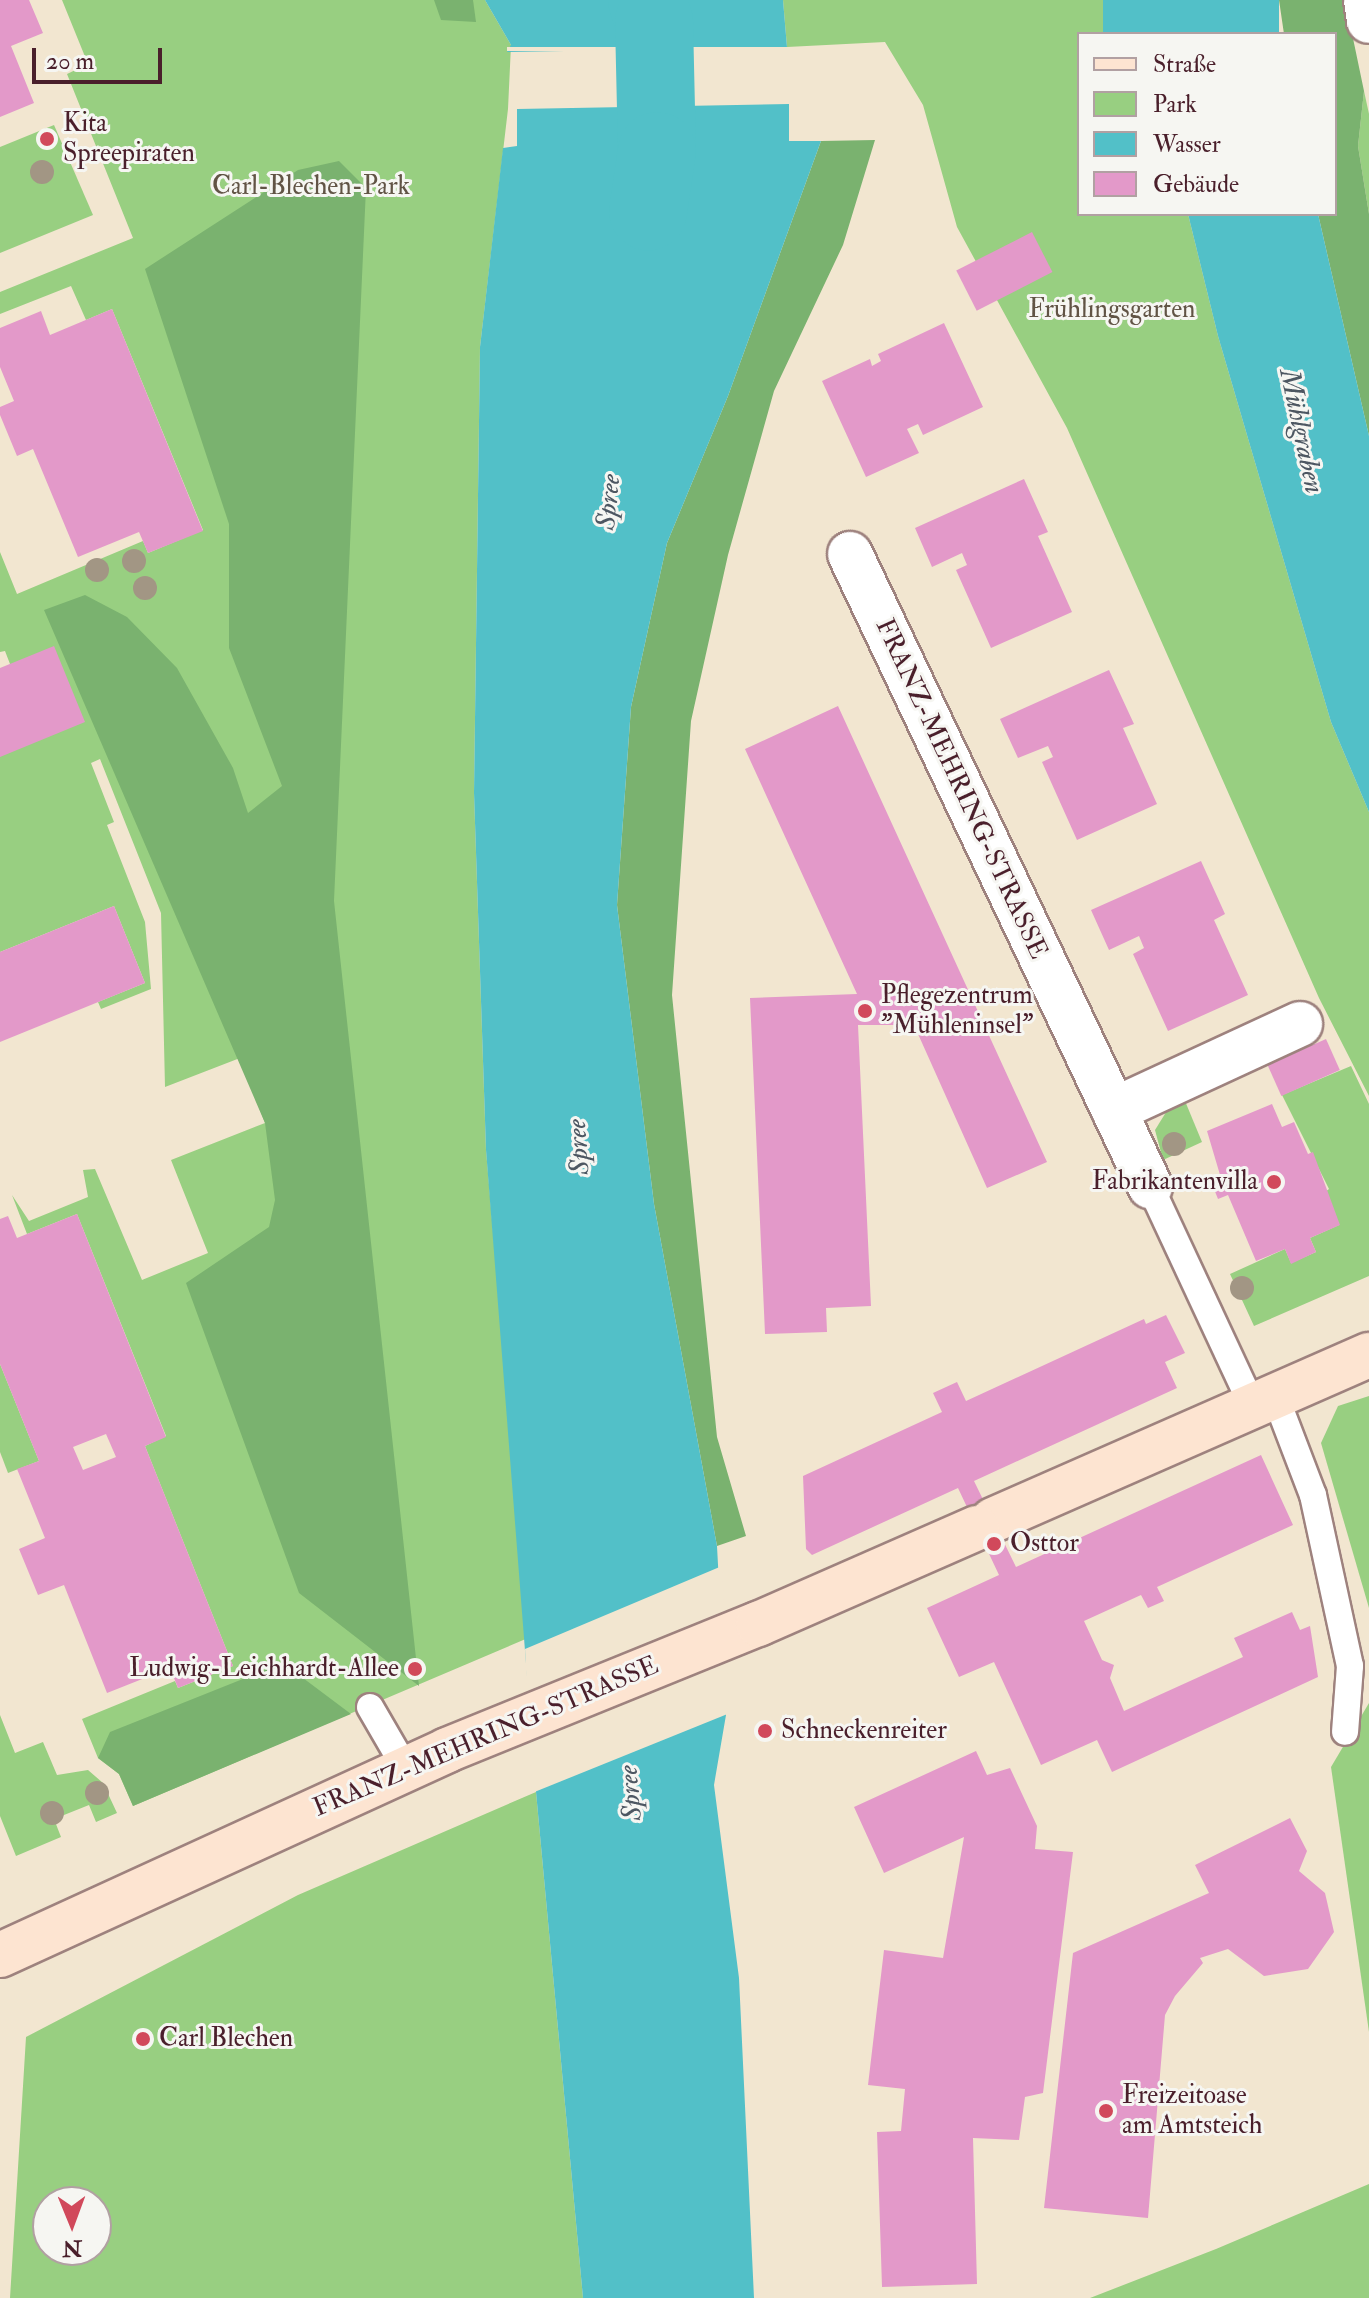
<!DOCTYPE html>
<html>
<head>
<meta charset="utf-8">
<style>
	body { margin:0 }
	#map { position:relative; width:1369px; height:2298px; overflow:hidden; background:#f2e6d0; font-family:"IM FELL Double Pica",serif }
	div>[style] { position:absolute }
	[style*='--x'] { left:calc(var(--x)*1px); top:calc(var(--y)*1px); width:calc(var(--w)*1px); rotate:calc(var(--a)*1deg) }
	.green>* { inset:0; background:#98cf81 }
	.forest>* { inset:0; background:#7ab26f }
	.water>* { inset:0; background:#52c0c8; transform-origin:0 0 }
	.pier>* { inset:0; background:#f2e6d0; transform-origin:0 0 }
	.river>* { height:78px; margin:-39px; padding:0 39px; transform-origin:39px; border-radius:39px; background:#52c0c8 }
	.building>* { inset:0; background:#e399c9; transform-origin:0 0 }
	.roads { filter:drop-shadow(2px 0 #9e827e) drop-shadow(-2px 0 #9e827e) drop-shadow(0 2px #9e827e) drop-shadow(0 -2px #9e827e) }
	.lane>* { height:26px; margin:-13px; padding:0 13px; transform-origin:13px; border-radius:13px; background:#fff }
	.street>* { height:44px; margin:-22px; padding:0 22px; transform-origin:22px; border-radius:22px; background:#fff }
	.secondary>* { height:44px; margin:-22px; padding:0 22px; transform-origin:22px; border-radius:22px; background:#fde4d1 }
	.trees>* { width:24px; height:24px; margin:-12px; border-radius:50%; background:#a29684 }
	.dots>* { width:22px; height:22px; translate:-50% -50%; box-sizing:border-box; border:4px solid #f6f6f2; border-radius:50% }
	span { translate:-50% -50%; white-space:nowrap; text-align:center; line-height:1.15; -webkit-text-stroke:6px #f6f6f2; paint-order:stroke }
	.poi-label { font-size:26px; color:#4a1f2b }
	.left { translate:0 -50%; text-align:left }
	.right { translate:-100% -50%; text-align:right }
	.park-label { font-size:26px; color:#615445 }
	.street-label { font-size:26px; color:#4a1f2b }
	.water-label { font-size:28px; color:#4d5762; font-style:italic }
	.legend { position:absolute; left:1077px; top:32px; width:260px; height:184px; box-sizing:border-box; background:#f6f6f2; border:2px solid #b1a0a2; margin:0; padding:10px 14px; list-style:none; font-size:24px; color:#4a1f2b }
	.legend li { display:flex; align-items:center; gap:16px; height:40px }
	.legend b { width:40px; border:2px solid #b1a0a2 }
	.north { position:absolute; left:32px; top:2186px; width:80px; height:80px; box-sizing:border-box; background:#f6f6f2; border:2px solid #b1a0a2; border-radius:50%; rotate:179deg; font-size:22px; font-weight:700; line-height:32px; text-align:center; color:#4a1f2b }
	.north::after { content:''; display:block; margin:auto; width:28px; height:36px; background:#d1495b; clip-path:polygon(50% 0,100% 100%,50% 72%,0 100%) }
	.scale { position:absolute; left:32px; top:48px; width:130px; height:36px; box-sizing:border-box; border:4px solid #4a1f2b; border-top:0; padding-left:10px; font-size:24px; line-height:28px; white-space:nowrap; color:#4a1f2b; -webkit-text-stroke:6px #f6f6f2; paint-order:stroke }
</style>
</head>
<body>
<div id="map">
	<div class="green">
		<div style="clip-path:polygon(62px 0,485px 0,511px 45px,508px 109px,480px 347px,474px 793px,486px 1150px,528px 1638px,133px 1806px,119px 1774px,98px 1758px,82px 1719px,175px 1681px,178px 1688px,233px 1666px,145px 1446px,166px 1436px,77px 1214px,27px 1234px,12px 1195px,29px 1221px,88px 1197px,83px 1170px,95px 1169px,142px 1280px,208px 1253px,171px 1160px,265px 1123px,240px 1058px,165px 1087px,161px 913px,100px 759px,91px 763px,114px 822px,107px 825px,145px 922px,151px 989px,101px 1009px,98px 1002px,145px 983px,114px 906px,0 952px,0 757px,10px 664px,5px 651px,0 652px,0 552px,17px 594px,143px 541px,148px 553px,203px 530px,112px 309px,86px 320px,71px 286px,0 314px,0 292px,133px 238px,67px 74px,88px 64px)"></div>
		<div style="clip-path:polygon(783px 0,1103px 0,1123px 34px,1079px 34px,1079px 214px,1188px 214px,1218px 336px,1331px 722px,1369px 812px,1369px 1096px,1319px 998px,1067px 428px,957px 227px,923px 105px,885px 42px,787px 47px)"></div>
		<div style="clip-path:polygon(1364px 91px,1369px 114px,1369px 214px,1358px 146px)"></div>
		<div style="clip-path:polygon(54px 125px,93px 215px,0 253px,0 147px)"></div>
		<div style="clip-path:polygon(1351px 1066px,1369px 1104px,1369px 1276px,1254px 1326px,1230px 1274px,1285px 1249px,1291px 1263px,1316px 1252px,1310px 1238px,1339px 1225px,1325px 1192px,1329px 1189px,1282px 1095px)"></div>
		<div style="clip-path:polygon(1185px 1101px,1202px 1142px,1163px 1160px,1155px 1130px,1168px 1109px)"></div>
		<div style="clip-path:polygon(0 1364px,39px 1461px,8px 1473px,0 1452px)"></div>
		<div style="clip-path:polygon(1369px 1396px,1369px 1608px,1321px 1443px,1338px 1406px)"></div>
		<div style="clip-path:polygon(1369px 1703px,1369px 2032px,1331px 1767px)"></div>
		<div style="clip-path:polygon(0 1715px,15px 1753px,43px 1742px,57px 1775px,88px 1770px,103px 1783px,117px 1813px,96px 1822px,89px 1805px,54px 1819px,61px 1837px,16px 1856px,0 1816px)"></div>
		<div style="clip-path:polygon(evenodd,536px 1792px,583px 2298px,10px 2298px,26px 2037px,298px 1895px,536px 1792px,48px 2202px,96px 2202px,96px 2250px,48px 2250px,48px 2202px)"></div>
		<div style="clip-path:polygon(1369px 2184px,1369px 2298px,1090px 2298px,1216px 2249px)"></div>
	</div>
	<div class="forest">
		<div style="clip-path:polygon(434px 0,473px 0,476px 22px,441px 20px)"></div>
		<div style="clip-path:polygon(1279px 0,1345px 0,1364px 91px,1358px 146px,1369px 214px,1369px 436px,1318px 214px,1335px 214px,1335px 34px,1284px 34px)"></div>
		<div style="clip-path:polygon(875px 140px,843px 245px,774px 391px,728px 555px,691px 721px,672px 995px,717px 1437px,746px 1536px,717px 1546px,654px 1204px,617px 905px,631px 707px,667px 543px,728px 396px,821px 141px)"></div>
		<div style="clip-path:polygon(339px 161px,366px 188px,334px 901px,419px 1686px,299px 1593px,186px 1283px,269px 1227px,275px 1200px,265px 1123px,44px 610px,85px 595px,127px 617px,177px 668px,233px 768px,248px 813px,282px 786px,229px 648px,229px 524px,145px 269px,298px 170px)"></div>
		<div style="clip-path:polygon(283px 1663px,351px 1714px,133px 1806px,119px 1774px,98px 1758px,110px 1732px)"></div>
	</div>
	<div class="water">
		<div style="clip-path:polygon(485px 0,783px 0,787px 47px,507px 52px,511px 45px)"></div>
		<div style="left:1103px;top:0;width:176px;height:39px"></div>
		<div style="clip-path:polygon(789px 104px,789px 141px,821px 141px,728px 396px,667px 543px,631px 707px,617px 905px,654px 1204px,717px 1546px,726px 1715px,714px 1785px,739px 1978px,754px 2298px,583px 2298px,536px 1792px,486px 1150px,474px 793px,480px 347px,503px 148px,517px 146px,517px 109px)"></div>
		<div style="clip-path:polygon(1188px 214px,1318px 214px,1369px 436px,1369px 812px,1331px 722px,1218px 336px)"></div>
	</div>
	<div class="pier">
		<div style="left:787px;top:47px;width:4px;height:280px;rotate:90deg"></div>
		<div style="left:788px;top:100px;width:4px;height:271px;rotate:90deg"></div>
		<div style="clip-path:polygon(722px 1566px,730px 1713px,532px 1793px,525px 1649px)"></div>
	</div>
	<div class="river">
		<div style="--x:647;--y:0;--w:22;--a:72"></div>
		<div style="--x:654;--y:21;--w:130;--a:88.7"></div>
		<div style="--x:657;--y:151;--w:61;--a:98.5"></div>
	</div>
	<div class="building">
		<div style="clip-path:polygon(0 0,29px 0,43px 33px,11px 46px,34px 103px,0 117px)"></div>
		<div style="left:1032px;top:232px;width:45px;height:85px;rotate:63deg"></div>
		<div style="clip-path:polygon(112px 309px,203px 531px,148px 553px,139px 532px,78px 557px,33px 449px,17px 456px,0 415px,0 407px,14px 401px,0 367px,0 328px,41px 311px,50px 335px)"></div>
		<div style="clip-path:polygon(944px 323px,983px 407px,923px 435px,918px 424px,907px 429px,919px 453px,866px 477px,822px 381px,870px 359px,872px 366px,881px 361px,878px 354px)"></div>
		<div style="clip-path:polygon(1024px 479px,1048px 532px,1038px 536px,1072px 612px,991px 648px,956px 570px,967px 565px,962px 553px,932px 567px,915px 528px)"></div>
		<div style="clip-path:polygon(54px 646px,85px 722px,0 757px,0 668px)"></div>
		<div style="clip-path:polygon(1109px 670px,1134px 724px,1123px 728px,1157px 804px,1077px 840px,1042px 762px,1053px 757px,1048px 746px,1018px 758px,1000px 719px)"></div>
		<div style="clip-path:polygon(838px 706px,1047px 1162px,987px 1188px,914px 1025px,858px 1025px,871px 1306px,826px 1308px,827px 1332px,765px 1334px,750px 998px,857px 994px,745px 749px)"></div>
		<div style="clip-path:polygon(1201px 861px,1225px 914px,1214px 920px,1248px 995px,1168px 1031px,1133px 954px,1144px 948px,1139px 936px,1109px 950px,1091px 910px)"></div>
		<div style="clip-path:polygon(114px 906px,145px 983px,0 1042px,0 952px)"></div>
		<div style="left:1326px;top:1039px;width:34px;height:64px;rotate:66deg"></div>
		<div style="clip-path:polygon(1272px 1104px,1282px 1127px,1294px 1122px,1308px 1154px,1313px 1152px,1340px 1225px,1310px 1238px,1316px 1252px,1291px 1264px,1285px 1249px,1256px 1261px,1228px 1195px,1218px 1199px,1214px 1189px,1223px 1185px,1207px 1131px)"></div>
		<div style="clip-path:polygon(evenodd,77px 1214px,166px 1437px,145px 1446px,233px 1666px,178px 1688px,170px 1668px,107px 1693px,64px 1585px,38px 1595px,19px 1549px,45px 1538px,17px 1469px,39px 1461px,0 1364px,0 1219px,8px 1216px,17px 1238px,77px 1214px,106px 1434px,116px 1457px,83px 1470px,73px 1447px,106px 1434px)"></div>
		<div style="clip-path:polygon(1166px 1315px,1185px 1353px,1165px 1362px,1177px 1388px,974px 1481px,1016px 1567px,1261px 1455px,1293px 1525px,1157px 1587px,1164px 1601px,1148px 1608px,1141px 1595px,1084px 1621px,1102px 1660px,1114px 1665px,1110px 1678px,1124px 1711px,1243px 1657px,1234px 1638px,1292px 1612px,1300px 1630px,1310px 1626px,1318px 1677px,1112px 1772px,1097px 1740px,1041px 1765px,994px 1662px,959px 1677px,927px 1608px,999px 1575px,958px 1488px,812px 1555px,806px 1549px,803px 1476px,942px 1412px,933px 1393px,957px 1382px,966px 1401px,1144px 1319px,1146px 1324px)"></div>
		<div style="clip-path:polygon(976px 1751px,987px 1775px,1010px 1768px,1037px 1826px,1035px 1849px,1073px 1852px,1043px 2093px,1025px 2097px,1019px 2140px,973px 2138px,977px 2284px,882px 2287px,877px 2132px,901px 2131px,905px 2089px,868px 2085px,884px 1950px,943px 1958px,964px 1837px,884px 1873px,854px 1807px)"></div>
		<div style="clip-path:polygon(1290px 1818px,1307px 1851px,1299px 1871px,1325px 1893px,1334px 1932px,1308px 1969px,1264px 1976px,1228px 1949px,1200px 1958px,1203px 1963px,1175px 1996px,1165px 2015px,1148px 2218px,1044px 2208px,1073px 1953px,1209px 1893px,1195px 1865px)"></div>
	</div>
	<div class="roads">
		<div class="lane">
			<div style="--x:1150;--y:1186;--w:239;--a:65"></div>
			<div style="--x:1274;--y:1393;--w:109;--a:69.1"></div>
			<div style="--x:1313;--y:1495;--w:175;--a:77.8"></div>
			<div style="--x:1350;--y:1666;--w:66;--a:94.3"></div>
			<div style="--x:370;--y:1707;--w:72;--a:59.9"></div>
		</div>
		<div class="street">
			<div style="--x:1366;--y:0;--w:21;--a:82"></div>
			<div style="--x:850;--y:554;--w:700;--a:64.61"></div>
			<div style="--x:1114;--y:1110;--w:205;--a:-24.8"></div>
		</div>
		<div class="secondary">
			<div style="--x:993;--y:1520;--w:411;--a:-23.7"></div>
			<div style="--x:0;--y:1955;--w:492;--a:-24.6"></div>
			<div style="--x:447;--y:1750;--w:336;--a:-22.1"></div>
			<div style="--x:758;--y:1624;--w:239;--a:-23.7"></div>
		</div>
	</div>
	<div class="trees">
		<div style="left:42px;top:172px"></div>
		<div style="left:134px;top:561px"></div>
		<div style="left:97px;top:570px"></div>
		<div style="left:145px;top:588px"></div>
		<div style="left:1174px;top:1144px"></div>
		<div style="left:1242px;top:1288px"></div>
		<div style="left:97px;top:1793px"></div>
		<div style="left:52px;top:1813px"></div>
	</div>
	<div class="dots">
		<div style="left:47px;top:139px;background:#d1495b"></div>
		<div style="left:865px;top:1011px;background:#d1495b"></div>
		<div style="left:1274px;top:1182px;background:#d1495b"></div>
		<div style="left:994px;top:1544px;background:#d1495b"></div>
		<div style="left:415px;top:1669px;background:#d1495b"></div>
		<div style="left:765px;top:1731px;background:#d1495b"></div>
		<div style="left:143px;top:2039px;background:#d1495b"></div>
		<div style="left:1106px;top:2111px;background:#d1495b"></div>
	</div>
	<div class="poi-label">
		<span class="left" style="left:63px;top:139px">Kita<br>Spreepiraten</span>
		<span class="left" style="left:881px;top:1011px">Pflegezentrum<br>"Mühleninsel"</span>
		<span class="right" style="left:1258px;top:1182px">Fabrikantenvilla</span>
		<span class="left" style="left:1010px;top:1544px">Osttor</span>
		<span class="right" style="left:399px;top:1669px">Ludwig-Leichhardt-Allee</span>
		<span class="left" style="left:781px;top:1731px">Schneckenreiter</span>
		<span class="left" style="left:159px;top:2039px">Carl Blechen</span>
		<span class="left" style="left:1122px;top:2111px">Freizeitoase<br>am Amtsteich</span>
	</div>
	<div class="park-label">
		<span style="left:311px;top:187px">Carl-Blechen-Park</span>
		<span style="left:1112px;top:310px">Frühlingsgarten</span>
	</div>
	<div class="street-label">
		<span style="left:961px;top:789px;rotate:65deg">FRANZ-MEHRING-STRASSE</span>
		<span style="left:486px;top:1737px;rotate:-23deg">FRANZ-MEHRING-STRASSE</span>
	</div>
	<div class="water-label">
		<span style="left:1301px;top:431px;rotate:78deg">Mühlgraben</span>
		<span style="left:609px;top:502px;rotate:-84deg">Spree</span>
		<span style="left:579px;top:1147px;rotate:-94deg">Spree</span>
		<span style="left:631px;top:1793px;rotate:-95deg">Spree</span>
	</div>
	<ul class="legend">
	<li><b style="height:10px;background:#fde4d1"></b>Straße</li>
	<li><b style="height:22px;background:#98cf81"></b>Park</li>
	<li><b style="height:22px;background:#52c0c8"></b>Wasser</li>
	<li><b style="height:22px;background:#e399c9"></b>Gebäude</li>
	</ul>
	<div class="north">N</div>
	<div class="scale">20 m</div>
</div>
</body>
</html>
